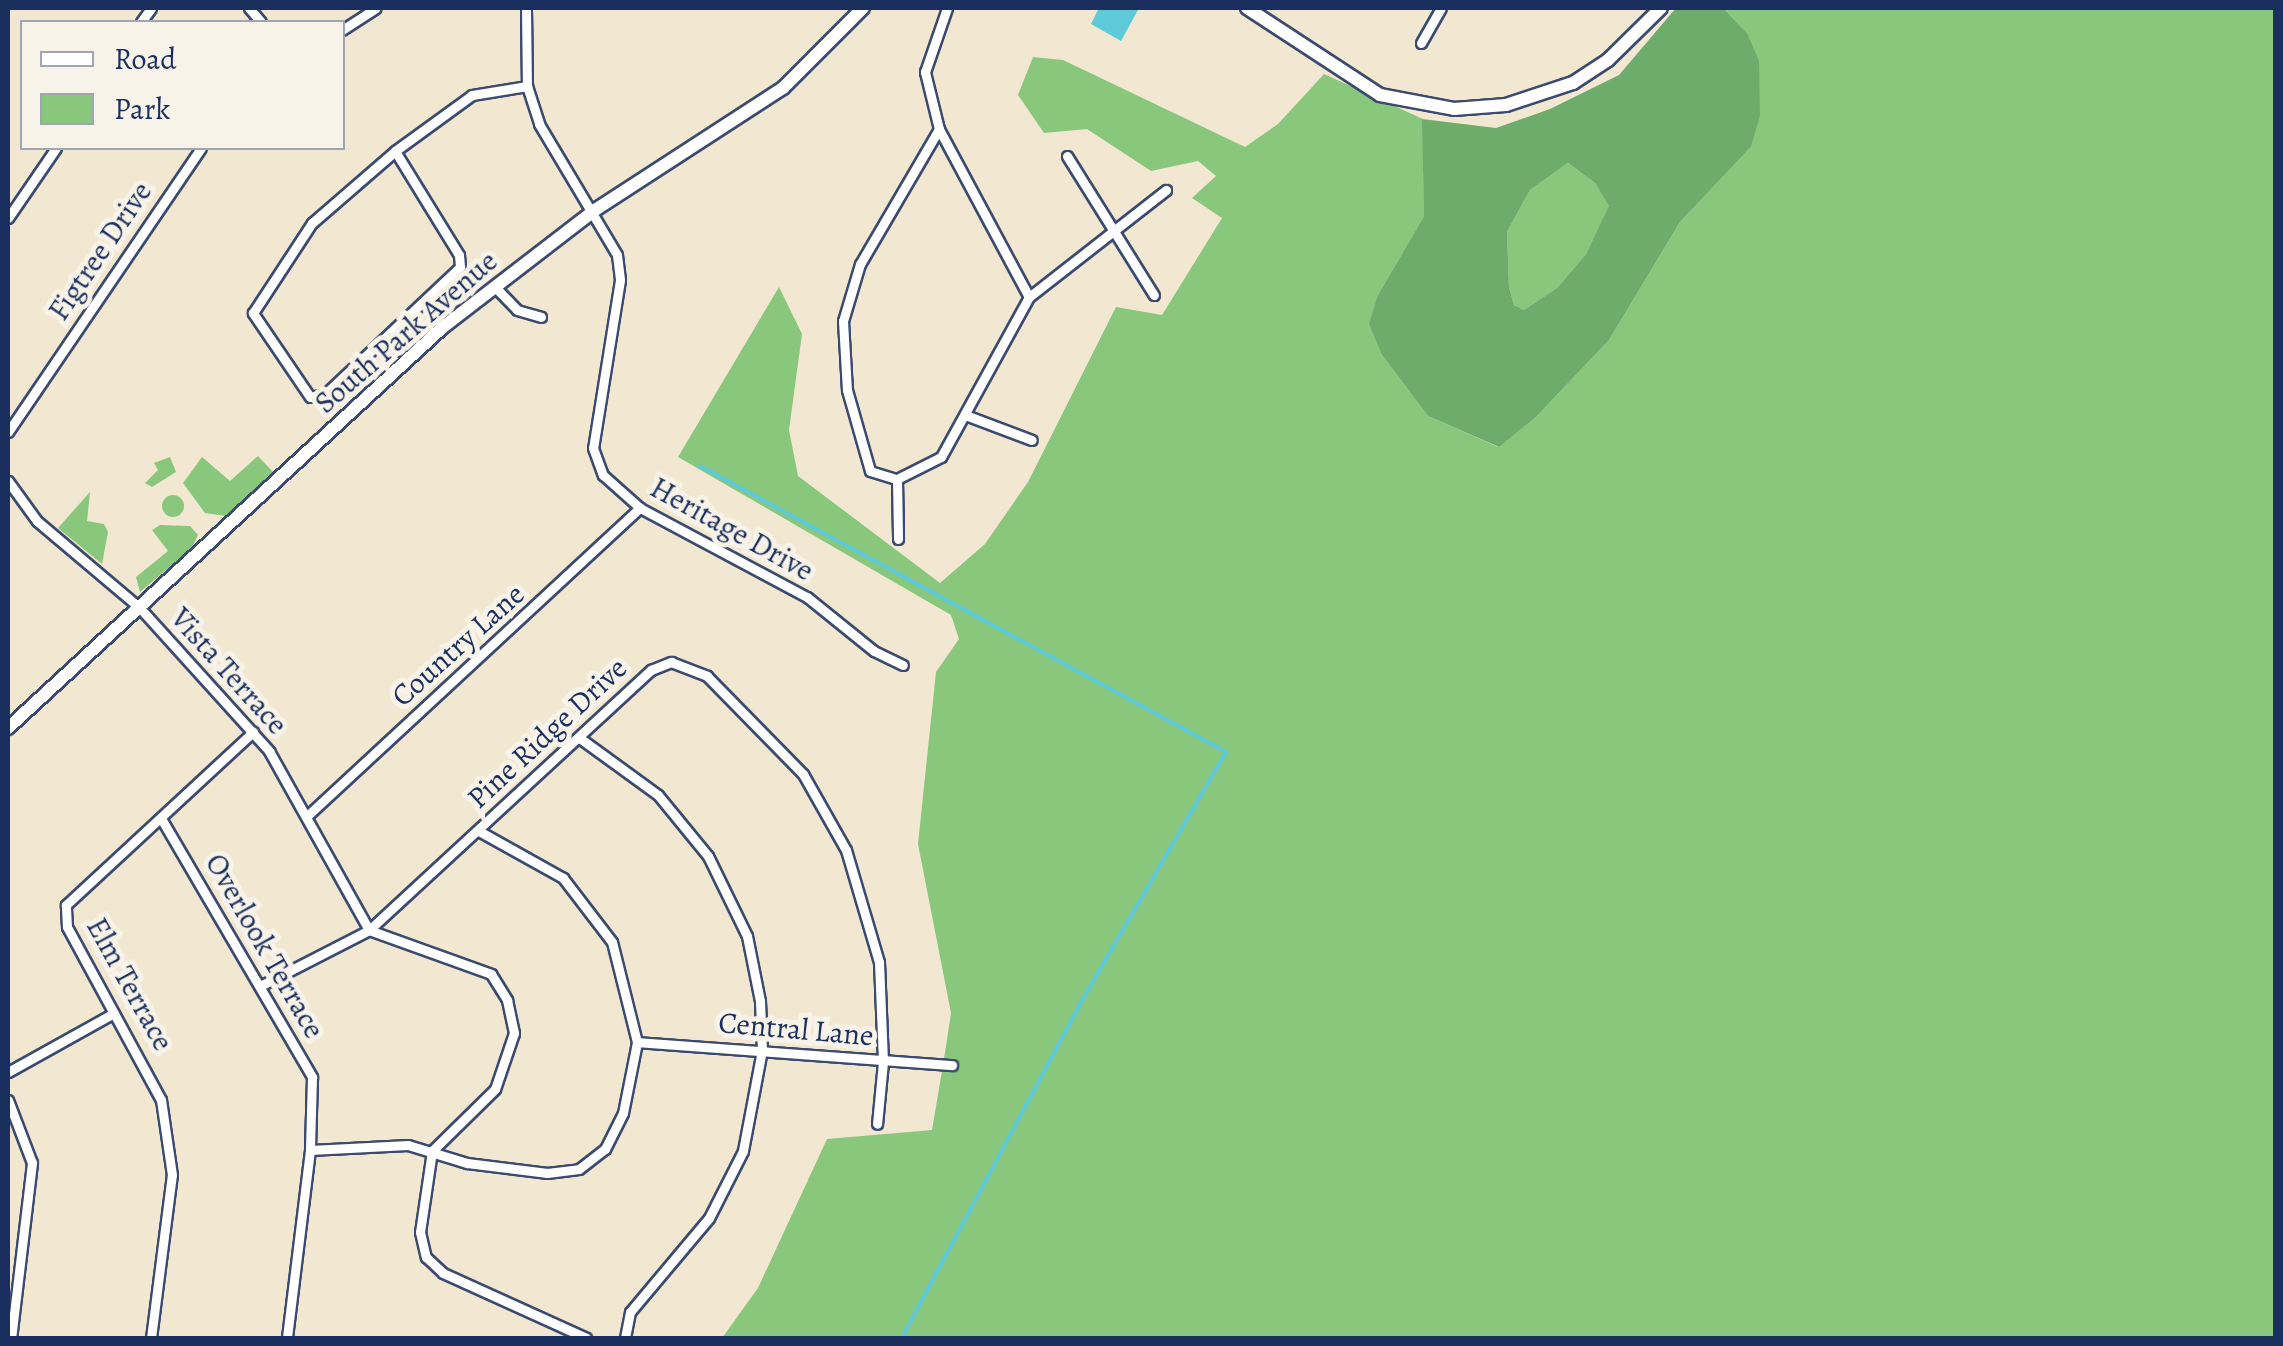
<!DOCTYPE html>
<html>
<head>
<meta charset="utf-8">
<style>
	body { margin:0 }
	#map { position:relative; width:2283px; height:1346px; overflow:hidden; background:#f2e7d0; font-family:Alegreya,serif }
	div>[style] { position:absolute }
	[style*='--x'] { left:calc(var(--x)*1px); top:calc(var(--y)*1px); width:calc(var(--w)*1px); rotate:calc(var(--a)*1deg) }
	.green>* { inset:0; background:#89c77d }
	.round { border-radius:50% }
	.forest>* { inset:0; background:#6eac6c }
	.water>* { inset:0; background:#5ec9d8 }
	.stream>* { height:4px; margin:-2px; padding:0 2px; transform-origin:2px; border-radius:2px; background:#5ec9d8 }
	.roads { filter:drop-shadow(2px 0 #3b4b6f) drop-shadow(-2px 0 #3b4b6f) drop-shadow(0 2px #3b4b6f) drop-shadow(0 -2px #3b4b6f) }
	.street>* { height:9px; margin:-4.5px; padding:0 4.5px; transform-origin:4.5px; border-radius:4.5px; background:#fff }
	.secondary>* { height:12px; margin:-6px; padding:0 6px; transform-origin:6px; border-radius:6px; background:#fff }
	span { translate:-50% -50%; white-space:nowrap; text-align:center; line-height:1.15; -webkit-text-stroke:10px #f7f3e8; paint-order:stroke }
	.street-label { font-size:30px; color:#1b2f5e }
	.frame { position:absolute; inset:0; border:10px solid #1b2f5e; pointer-events:none }
	.legend { position:absolute; left:20px; top:20px; width:325px; height:130px; box-sizing:border-box; background:#f7f3e8; border:2px solid #9fa5b1; margin:0; padding:12px 18px; list-style:none; font-size:30px; color:#1b2f5e }
	.legend li { display:flex; align-items:center; gap:20px; height:50px }
	.legend b { width:50px; border:2px solid #9fa5b1 }
</style>
</head>
<body>
<div id="map">
	<div class="green">
		<div style="clip-path:polygon(1723px 8px,2275px 8px,2275px 1338px,722px 1338px,758px 1288px,827px 1139px,932px 1130px,942px 1071px,957px 1071px,958px 1060px,944px 1059px,951px 1013px,918px 844px,936px 672px,959px 639px,951px 615px,678px 457px,779px 287px,802px 334px,789px 430px,798px 476px,940px 583px,985px 544px,1028px 482px,1116px 307px,1162px 315px,1222px 218px,1192px 198px,1216px 176px,1198px 161px,1151px 171px,1087px 129px,1044px 133px,1018px 95px,1033px 57px,1063px 60px,1245px 147px,1278px 124px,1324px 74px,1423px 119px,1424px 216px,1378px 295px,1382px 355px,1428px 416px,1498px 447px,1536px 417px,1609px 340px,1680px 222px,1751px 147px,1747px 33px)"></div>
		<div style="clip-path:polygon(1568px 163px,1595px 183px,1610px 206px,1586px 254px,1557px 288px,1524px 310px,1514px 305px,1509px 287px,1507px 232px,1530px 190px)"></div>
		<div style="clip-path:polygon(258px 456px,274px 473px,226px 516px,205px 513px,183px 483px,202px 457px,230px 481px)"></div>
		<div style="clip-path:polygon(170px 457px,176px 472px,152px 487px,145px 483px,158px 470px,154px 463px)"></div>
		<div style="clip-path:polygon(90px 492px,87px 521px,104px 524px,108px 532px,102px 564px,58px 528px)"></div>
		<div class="round" style="left:162px;top:495px;width:22px;height:22px"></div>
		<div style="clip-path:polygon(160px 525px,190px 526px,198px 535px,192px 548px,140px 592px,136px 577px,168px 551px,152px 530px)"></div>
	</div>
	<div class="forest">
		<div style="clip-path:polygon(evenodd,1676px 8px,1723px 8px,1747px 33px,1759px 61px,1760px 115px,1751px 147px,1680px 222px,1609px 340px,1536px 417px,1499px 447px,1428px 416px,1382px 355px,1369px 324px,1378px 295px,1424px 216px,1422px 119px,1496px 128px,1550px 109px,1619px 75px,1676px 8px,1568px 163px,1595px 183px,1609px 206px,1586px 254px,1557px 288px,1524px 310px,1514px 305px,1509px 287px,1507px 232px,1530px 190px,1568px 163px)"></div>
	</div>
	<div class="water">
		<div style="clip-path:polygon(1099px 8px,1138px 10px,1121px 41px,1091px 24px)"></div>
	</div>
	<div class="stream">
		<div style="--x:700;--y:466;--w:599;--a:28.53"></div>
		<div style="--x:1226;--y:752;--w:293;--a:120.1"></div>
		<div style="--x:1079;--y:1006;--w:376;--a:118.1"></div>
	</div>
	<div class="roads">
		<div class="street">
			<div style="--x:249;--y:8;--w:18;--a:49"></div>
			<div style="--x:526;--y:8;--w:78;--a:89.3"></div>
			<div style="--x:527;--y:86;--w:40;--a:72"></div>
			<div style="--x:539;--y:124;--w:152;--a:59.2"></div>
			<div style="--x:617;--y:255;--w:25;--a:83"></div>
			<div style="--x:620;--y:280;--w:170;--a:99.1"></div>
			<div style="--x:593;--y:448;--w:29;--a:70"></div>
			<div style="--x:603;--y:475;--w:50;--a:41.7"></div>
			<div style="--x:640;--y:508;--w:189;--a:28.1"></div>
			<div style="--x:807;--y:597;--w:86;--a:38.9"></div>
			<div style="--x:874;--y:651;--w:32;--a:26"></div>
			<div style="--x:141;--y:22;--w:17;--a:-54"></div>
			<div style="--x:342;--y:30;--w:40;--a:-32.9"></div>
			<div style="--x:1421;--y:43;--w:40;--a:-60.3"></div>
			<div style="--x:939;--y:129;--w:156;--a:120.3"></div>
			<div style="--x:860;--y:264;--w:59;--a:106.6"></div>
			<div style="--x:843;--y:321;--w:69;--a:86.7"></div>
			<div style="--x:847;--y:390;--w:84;--a:74.1"></div>
			<div style="--x:870;--y:471;--w:28;--a:17"></div>
			<div style="--x:897;--y:479;--w:49;--a:-26.6"></div>
			<div style="--x:941;--y:457;--w:183;--a:-61.2"></div>
			<div style="--x:1029;--y:297;--w:191;--a:-118.2"></div>
			<div style="--x:939;--y:129;--w:59;--a:-103.8"></div>
			<div style="--x:925;--y:72;--w:68;--a:-71"></div>
			<div style="--x:395;--y:151;--w:122;--a:58.4"></div>
			<div style="--x:459;--y:255;--w:12;--a:85"></div>
			<div style="--x:460;--y:267;--w:185;--a:136.7"></div>
			<div style="--x:325;--y:394;--w:15;--a:169"></div>
			<div style="--x:310;--y:397;--w:102;--a:-124.2"></div>
			<div style="--x:253;--y:313;--w:108;--a:-56.8"></div>
			<div style="--x:312;--y:223;--w:110;--a:-40.9"></div>
			<div style="--x:395;--y:151;--w:95;--a:-36"></div>
			<div style="--x:472;--y:95;--w:56;--a:-9.3"></div>
			<div style="--x:1067;--y:156;--w:164;--a:58"></div>
			<div style="--x:8;--y:218;--w:85;--a:-55.6"></div>
			<div style="--x:494;--y:286;--w:33;--a:46"></div>
			<div style="--x:517;--y:310;--w:25;--a:16"></div>
			<div style="--x:1029;--y:297;--w:174;--a:-38"></div>
			<div style="--x:968;--y:416;--w:68;--a:20.6"></div>
			<div style="--x:8;--y:432;--w:343;--a:-55.8"></div>
			<div style="--x:897;--y:479;--w:60;--a:89"></div>
			<div style="--x:8;--y:481;--w:49;--a:54.1"></div>
			<div style="--x:37;--y:521;--w:135;--a:40.2"></div>
			<div style="--x:140;--y:608;--w:193;--a:47.9"></div>
			<div style="--x:269;--y:751;--w:205;--a:60.8"></div>
			<div style="--x:369;--y:930;--w:384;--a:-42.7"></div>
			<div style="--x:651;--y:670;--w:22;--a:-22"></div>
			<div style="--x:671;--y:662;--w:39;--a:21"></div>
			<div style="--x:707;--y:676;--w:137;--a:45.6"></div>
			<div style="--x:803;--y:774;--w:87;--a:60.5"></div>
			<div style="--x:846;--y:850;--w:117;--a:73.6"></div>
			<div style="--x:879;--y:962;--w:100;--a:87.7"></div>
			<div style="--x:883;--y:1062;--w:62;--a:95.5"></div>
			<div style="--x:581;--y:739;--w:95;--a:36"></div>
			<div style="--x:658;--y:795;--w:79;--a:50.7"></div>
			<div style="--x:708;--y:856;--w:89;--a:64"></div>
			<div style="--x:747;--y:936;--w:66;--a:78.7"></div>
			<div style="--x:760;--y:1001;--w:49;--a:87.7"></div>
			<div style="--x:762;--y:1050;--w:103;--a:100.7"></div>
			<div style="--x:743;--y:1151;--w:75;--a:116.9"></div>
			<div style="--x:709;--y:1218;--w:123;--a:130"></div>
			<div style="--x:630;--y:1312;--w:26;--a:101"></div>
			<div style="--x:307;--y:816;--w:454;--a:-42.8"></div>
			<div style="--x:162;--y:820;--w:298;--a:59.7"></div>
			<div style="--x:312;--y:1077;--w:73;--a:91.6"></div>
			<div style="--x:310;--y:1150;--w:189;--a:97"></div>
			<div style="--x:262;--y:985;--w:120;--a:-27.2"></div>
			<div style="--x:369;--y:930;--w:130;--a:19.8"></div>
			<div style="--x:491;--y:974;--w:31;--a:58"></div>
			<div style="--x:507;--y:1000;--w:34;--a:78"></div>
			<div style="--x:514;--y:1033;--w:59;--a:108.7"></div>
			<div style="--x:495;--y:1089;--w:88;--a:135.5"></div>
			<div style="--x:432;--y:1151;--w:82;--a:98.4"></div>
			<div style="--x:420;--y:1232;--w:26;--a:77"></div>
			<div style="--x:426;--y:1257;--w:23;--a:43"></div>
			<div style="--x:443;--y:1273;--w:157;--a:24.4"></div>
			<div style="--x:637;--y:1042;--w:316;--a:4.2"></div>
			<div style="--x:8;--y:1072;--w:121;--a:-29.1"></div>
			<div style="--x:8;--y:1100;--w:67;--a:69.1"></div>
			<div style="--x:32;--y:1163;--w:176;--a:96.8"></div>
			<div style="--x:310;--y:1150;--w:98;--a:-2.9"></div>
			<div style="--x:408;--y:1145;--w:62;--a:17"></div>
			<div style="--x:467;--y:1163;--w:81;--a:7.1"></div>
			<div style="--x:547;--y:1173;--w:32;--a:-7"></div>
			<div style="--x:579;--y:1169;--w:33;--a:-38"></div>
			<div style="--x:605;--y:1149;--w:40;--a:-63.4"></div>
			<div style="--x:623;--y:1113;--w:72;--a:-78.8"></div>
			<div style="--x:637;--y:1042;--w:103;--a:-104"></div>
			<div style="--x:612;--y:942;--w:81;--a:-127.4"></div>
			<div style="--x:563;--y:878;--w:96;--a:-150.8"></div>
			<div style="--x:151;--y:1338;--w:164;--a:-82.7"></div>
			<div style="--x:172;--y:1175;--w:76;--a:-98.3"></div>
			<div style="--x:161;--y:1100;--w:197;--a:-118.5"></div>
			<div style="--x:67;--y:927;--w:22;--a:-93"></div>
			<div style="--x:66;--y:905;--w:255;--a:-42.8"></div>
		</div>
		<div class="secondary">
			<div style="--x:1247;--y:8;--w:159;--a:33.2"></div>
			<div style="--x:1380;--y:95;--w:75;--a:10.7"></div>
			<div style="--x:1454;--y:109;--w:52;--a:-4.4"></div>
			<div style="--x:1506;--y:105;--w:71;--a:-18.2"></div>
			<div style="--x:1573;--y:83;--w:42;--a:-33.3"></div>
			<div style="--x:1608;--y:60;--w:74;--a:-44.5"></div>
			<div style="--x:8;--y:728;--w:592;--a:-42.67"></div>
			<div style="--x:443;--y:327;--w:192;--a:-37.6"></div>
			<div style="--x:595;--y:210;--w:224;--a:-33"></div>
			<div style="--x:783;--y:88;--w:113;--a:-45"></div>
		</div>
	</div>
	<div class="street-label">
		<span style="left:100px;top:251px;rotate:-56deg">Figtree Drive</span>
		<span style="left:406px;top:332px;rotate:-41deg">South Park Avenue</span>
		<span style="left:732px;top:529px;rotate:29deg">Heritage Drive</span>
		<span style="left:458px;top:645px;rotate:-42deg">Country Lane</span>
		<span style="left:229px;top:671px;rotate:48deg">Vista Terrace</span>
		<span style="left:547px;top:733px;rotate:-43deg">Pine Ridge Drive</span>
		<span style="left:265px;top:946px;rotate:60deg">Overlook Terrace</span>
		<span style="left:130px;top:984px;rotate:61deg">Elm Terrace</span>
		<span style="left:796px;top:1029px;rotate:5deg">Central Lane</span>
	</div>
	<div class="frame"></div>
	<ul class="legend">
	<li><b style="height:12px;background:#fff"></b>Road</li>
	<li><b style="height:28px;background:#89c77d"></b>Park</li>
	</ul>
</div>
</body>
</html>
